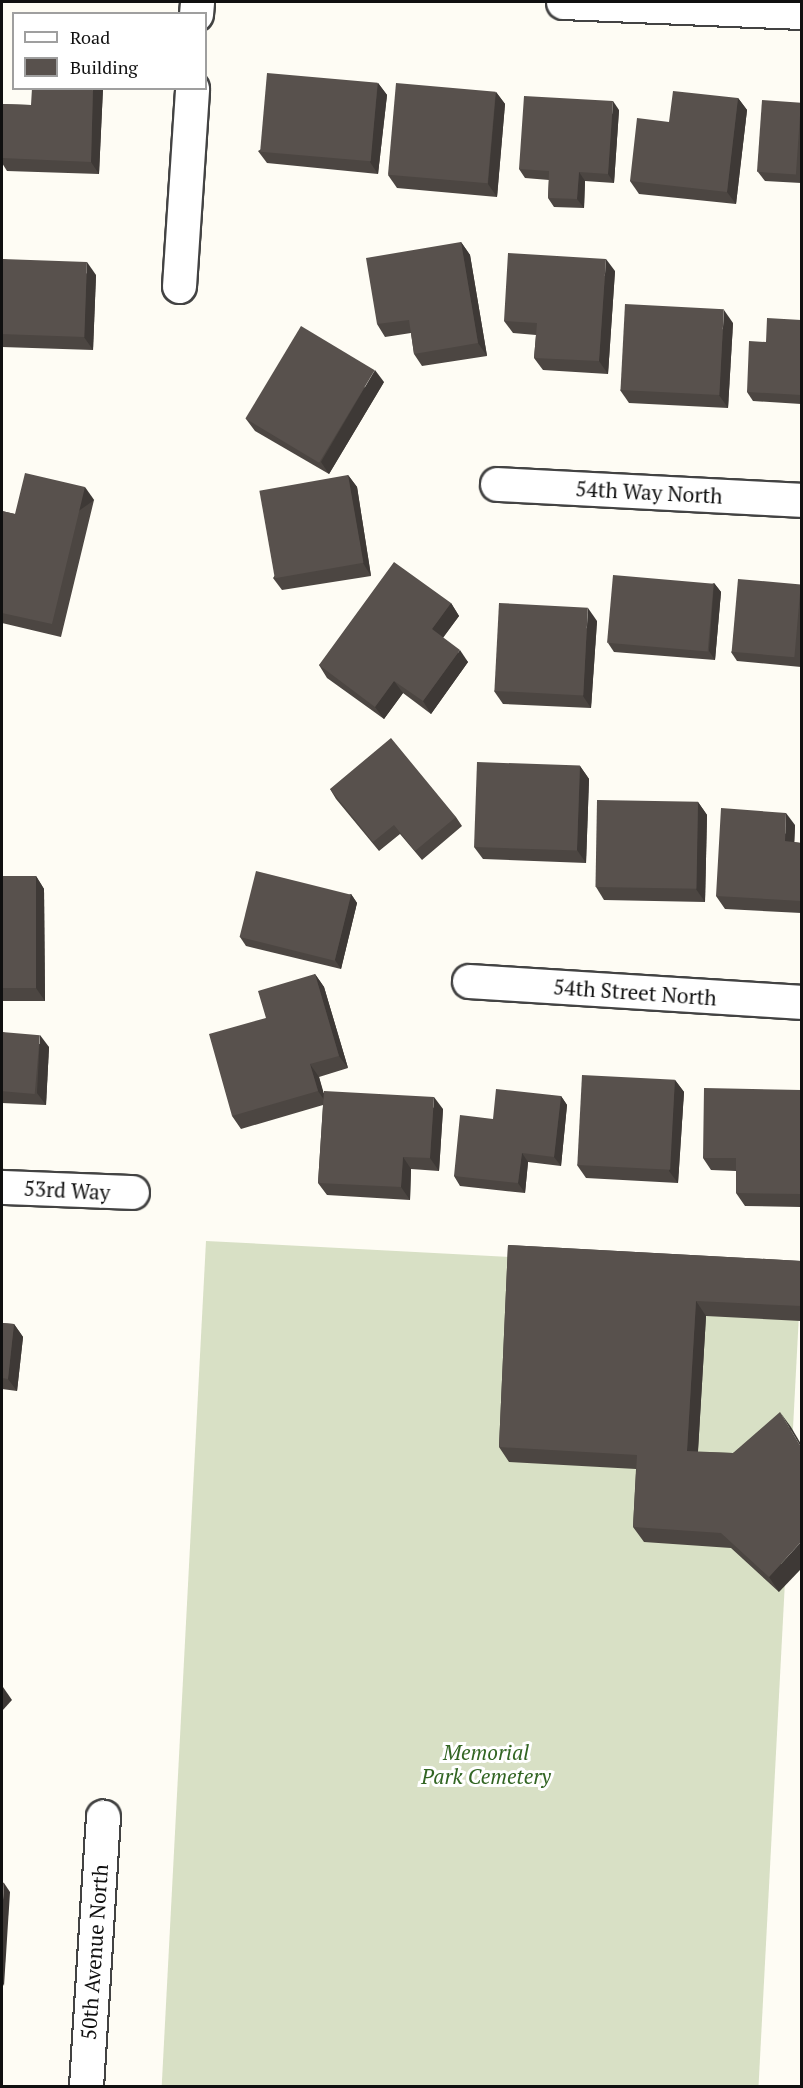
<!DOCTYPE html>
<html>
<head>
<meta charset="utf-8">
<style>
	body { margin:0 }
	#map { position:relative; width:803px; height:2088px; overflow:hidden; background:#fefcf4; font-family:"PT Serif",serif }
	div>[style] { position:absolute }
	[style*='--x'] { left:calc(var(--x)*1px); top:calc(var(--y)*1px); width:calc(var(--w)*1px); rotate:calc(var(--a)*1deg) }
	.cemetery>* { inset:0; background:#d8e0c5; transform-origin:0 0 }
	.roads { filter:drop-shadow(2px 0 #434343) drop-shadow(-2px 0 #434343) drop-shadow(0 2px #434343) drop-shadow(0 -2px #434343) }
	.street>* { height:33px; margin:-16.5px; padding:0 16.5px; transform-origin:16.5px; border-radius:16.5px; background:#fff }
	.wall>* { inset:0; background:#4c4642 }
	.shaded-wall>* { inset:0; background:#3e3936; transform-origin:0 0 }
	.building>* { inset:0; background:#58514d; transform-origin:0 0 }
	span { translate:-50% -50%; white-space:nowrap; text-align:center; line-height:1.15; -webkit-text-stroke:6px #fff; paint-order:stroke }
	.street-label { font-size:21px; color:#101010 }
	.park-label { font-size:21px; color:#326523; font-style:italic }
	.frame { position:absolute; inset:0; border:3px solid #101010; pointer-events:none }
	.legend { position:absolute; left:12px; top:12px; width:195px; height:78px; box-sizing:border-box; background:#fff; border:2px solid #9f9f9f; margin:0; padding:8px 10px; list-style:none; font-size:18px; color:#101010 }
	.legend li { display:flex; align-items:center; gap:12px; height:30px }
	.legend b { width:30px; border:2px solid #9f9f9f }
</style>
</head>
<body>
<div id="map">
	<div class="cemetery">
		<div style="left:206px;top:1241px;width:596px;height:847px;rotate:3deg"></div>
	</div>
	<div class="roads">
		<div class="street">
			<div style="--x:563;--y:2;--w:239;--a:2.4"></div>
			<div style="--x:196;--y:14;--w:12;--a:-85"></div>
			<div style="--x:179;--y:286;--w:198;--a:-86.2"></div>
			<div style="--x:497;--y:484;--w:305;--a:3"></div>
			<div style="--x:469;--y:981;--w:334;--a:3.6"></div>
			<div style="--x:2;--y:1187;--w:130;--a:2.2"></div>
			<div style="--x:86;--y:2086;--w:270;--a:-86.4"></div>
		</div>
	</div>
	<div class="wall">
		<div style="clip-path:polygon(378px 83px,387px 95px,378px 174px,267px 163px,258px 151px)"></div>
		<div style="clip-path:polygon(103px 88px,99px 174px,7px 171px,2px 163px,2px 104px,31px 105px)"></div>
		<div style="clip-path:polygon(496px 92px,505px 104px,497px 197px,397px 188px,388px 175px)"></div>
		<div style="clip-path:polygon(738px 98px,747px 110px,736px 204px,639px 194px,630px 181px,669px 122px)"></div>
		<div style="clip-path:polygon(801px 103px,801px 183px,765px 181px,758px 172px)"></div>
		<div style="clip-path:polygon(619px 110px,614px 183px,585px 181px,584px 208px,554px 207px,548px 198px,549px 180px,525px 178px,519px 169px)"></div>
		<div style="clip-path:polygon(461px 242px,470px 255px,487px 356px,422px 366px,414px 354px,411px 333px,385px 337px,377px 324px)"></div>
		<div style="clip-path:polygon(2px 259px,96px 275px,93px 350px,2px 347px)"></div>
		<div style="clip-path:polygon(615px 271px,608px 374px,543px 370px,534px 358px,536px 335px,513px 333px,504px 321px)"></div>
		<div style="clip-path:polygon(801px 320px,801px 404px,753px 401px,747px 392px,766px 342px)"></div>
		<div style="clip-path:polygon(733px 323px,728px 408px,629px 403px,620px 390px)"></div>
		<div style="clip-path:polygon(384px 382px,329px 474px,255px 431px,246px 419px)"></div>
		<div style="clip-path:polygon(348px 475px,357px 487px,371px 576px,282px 590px,273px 578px)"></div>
		<div style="clip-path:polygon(94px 500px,61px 637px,2px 623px,2px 511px,15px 514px)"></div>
		<div style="clip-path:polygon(714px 583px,721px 592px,715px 660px,614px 652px,608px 643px)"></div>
		<div style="clip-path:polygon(801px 585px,801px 667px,737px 661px,731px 652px)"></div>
		<div style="clip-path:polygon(451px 603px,459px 616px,443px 638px,468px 662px,431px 714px,403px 693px,384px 719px,327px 678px,319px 665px)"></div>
		<div style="clip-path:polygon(597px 621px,591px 708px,503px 704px,494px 691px)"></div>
		<div style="clip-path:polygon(580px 766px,589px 779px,586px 863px,483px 859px,474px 847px)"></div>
		<div style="clip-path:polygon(330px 789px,456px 817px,462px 826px,422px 860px,400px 834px,379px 851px,336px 799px)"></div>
		<div style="clip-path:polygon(698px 802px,707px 815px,705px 902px,604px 900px,596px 887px)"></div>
		<div style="clip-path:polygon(795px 825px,794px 842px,801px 843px,801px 913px,725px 909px,716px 896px)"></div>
		<div style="clip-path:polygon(2px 876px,36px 876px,44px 889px,45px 1001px,2px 1001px)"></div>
		<div style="clip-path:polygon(351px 894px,357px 903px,341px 969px,246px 946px,240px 937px)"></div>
		<div style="clip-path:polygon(315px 974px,324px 987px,348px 1068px,319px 1077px,323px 1093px,443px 1109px,439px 1171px,411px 1169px,410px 1200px,327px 1195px,318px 1183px,323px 1105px,241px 1129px,232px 1116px,266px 1018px)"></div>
		<div style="clip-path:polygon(2px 1032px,49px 1047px,46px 1105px,2px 1103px)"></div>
		<div style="clip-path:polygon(675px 1080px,684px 1092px,678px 1183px,586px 1178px,577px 1165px)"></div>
		<div style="clip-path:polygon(801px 1090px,801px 1207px,745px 1206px,736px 1193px,736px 1171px,711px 1170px,703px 1158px)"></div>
		<div style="clip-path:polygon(561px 1096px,567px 1105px,561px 1166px,528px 1162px,525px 1193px,460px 1186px,454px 1176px,493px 1119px)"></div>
		<div style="clip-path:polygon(508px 1245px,801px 1261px,801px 1321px,706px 1316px,698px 1452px,733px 1453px,791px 1427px,779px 1592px,731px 1548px,644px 1542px,633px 1527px,636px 1469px,509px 1462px,499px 1447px)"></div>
		<div style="clip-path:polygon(2px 1323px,14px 1324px,23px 1337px,17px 1391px,2px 1389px)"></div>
	</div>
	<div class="shaded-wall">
		<div style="clip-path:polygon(378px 83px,387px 95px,378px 174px,370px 162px)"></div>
		<div style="clip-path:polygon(93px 88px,103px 88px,99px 174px,91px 162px)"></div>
		<div style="clip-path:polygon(496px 92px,505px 104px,497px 197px,488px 184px)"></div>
		<div style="clip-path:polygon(738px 98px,747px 110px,736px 204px,727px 192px)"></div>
		<div style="clip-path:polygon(613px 101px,619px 110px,614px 183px,608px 174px)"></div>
		<div style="clip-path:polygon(579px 172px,585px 181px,584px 208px,577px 199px)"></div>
		<div style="clip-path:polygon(461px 242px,470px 255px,487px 356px,478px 343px)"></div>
		<div style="clip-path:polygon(606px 259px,615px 271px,608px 374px,599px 361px)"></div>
		<div style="clip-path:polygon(87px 262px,96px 275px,93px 350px,84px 337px)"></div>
		<div style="clip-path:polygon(724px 310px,733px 323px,728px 408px,719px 395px)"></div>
		<div style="clip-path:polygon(375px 370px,384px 382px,329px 474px,321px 462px)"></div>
		<div style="clip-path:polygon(348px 475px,357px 487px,371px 576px,363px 563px)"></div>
		<div style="left:85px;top:487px;width:16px;height:141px;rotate:55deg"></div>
		<div style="clip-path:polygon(714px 583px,721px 592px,715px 660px,709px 651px)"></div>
		<div style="clip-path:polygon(451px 603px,459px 616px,440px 641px,432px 629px)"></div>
		<div style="clip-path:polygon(588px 608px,597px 621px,591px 708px,583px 696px)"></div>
		<div style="clip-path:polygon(460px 650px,468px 662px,431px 714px,423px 701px)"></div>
		<div style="clip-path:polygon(394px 681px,403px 693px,384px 719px,375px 707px)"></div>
		<div style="clip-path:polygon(580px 766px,589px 779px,586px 863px,577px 850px)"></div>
		<div style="clip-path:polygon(698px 802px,707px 815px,705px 902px,696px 889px)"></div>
		<div style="clip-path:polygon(786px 813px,795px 825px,794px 854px,785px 841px)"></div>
		<div style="clip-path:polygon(36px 876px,44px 889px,45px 1001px,36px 988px)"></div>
		<div style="clip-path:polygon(351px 894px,357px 903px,341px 969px,335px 960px)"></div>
		<div style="clip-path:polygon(315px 974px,324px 987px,348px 1068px,339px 1056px)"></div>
		<div style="clip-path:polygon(40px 1035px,49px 1047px,46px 1105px,37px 1093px)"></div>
		<div style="clip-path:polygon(310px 1064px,319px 1077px,327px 1104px,318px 1091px)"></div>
		<div style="clip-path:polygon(675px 1080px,684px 1092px,678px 1183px,669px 1171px)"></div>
		<div style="clip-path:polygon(561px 1096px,567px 1105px,561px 1166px,554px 1157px)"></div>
		<div style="clip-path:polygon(434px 1097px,443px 1109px,439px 1171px,430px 1158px)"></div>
		<div style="clip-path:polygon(522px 1153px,528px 1162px,525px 1193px,518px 1183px)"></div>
		<div style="clip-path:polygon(403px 1157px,411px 1169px,410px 1200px,401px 1187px)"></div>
		<div style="clip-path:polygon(696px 1301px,706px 1316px,697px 1466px,687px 1451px)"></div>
		<div style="clip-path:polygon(14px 1324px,23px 1337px,17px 1391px,8px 1379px)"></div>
		<div style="clip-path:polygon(780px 1412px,791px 1427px,801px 1444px,801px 1447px)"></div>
		<div style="clip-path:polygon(801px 1542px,801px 1569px,779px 1592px,769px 1577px)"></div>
		<div style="clip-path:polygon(3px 1687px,12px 1700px,2px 1711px,2px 1689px)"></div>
		<div style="clip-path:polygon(4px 1883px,10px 1892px,4px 1986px,2px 1982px,2px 1918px)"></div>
	</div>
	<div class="building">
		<div style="left:267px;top:73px;width:111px;height:79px;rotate:5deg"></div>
		<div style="left:396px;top:83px;width:100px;height:92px;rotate:5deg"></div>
		<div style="clip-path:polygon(32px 88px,93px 88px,91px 162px,2px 158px,2px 104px,31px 105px)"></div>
		<div style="clip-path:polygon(673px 91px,738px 98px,727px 192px,630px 181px,637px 118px,669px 122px)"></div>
		<div style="clip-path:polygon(524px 96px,613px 101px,608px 174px,579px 172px,577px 199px,548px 198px,549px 171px,519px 169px)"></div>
		<div style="left:762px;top:100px;width:39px;height:72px;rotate:4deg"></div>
		<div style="clip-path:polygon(461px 242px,478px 343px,414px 354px,409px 320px,377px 324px,366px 258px)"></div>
		<div style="clip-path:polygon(508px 253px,606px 259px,599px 361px,534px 358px,537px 323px,504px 321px)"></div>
		<div style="left:2px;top:259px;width:85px;height:75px;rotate:2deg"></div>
		<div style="left:625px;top:304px;width:99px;height:86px;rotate:3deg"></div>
		<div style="clip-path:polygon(767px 318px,801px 320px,801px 395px,747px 392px,749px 341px,766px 342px)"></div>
		<div style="left:301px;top:326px;width:86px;height:108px;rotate:31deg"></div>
		<div style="clip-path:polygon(25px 473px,85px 487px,52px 624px,2px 613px,2px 511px,15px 514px)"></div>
		<div style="left:348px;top:475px;width:89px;height:90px;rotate:80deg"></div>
		<div style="clip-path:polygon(394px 562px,451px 603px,432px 629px,460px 650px,423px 701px,394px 681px,375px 707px,319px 665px)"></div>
		<div style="left:613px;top:575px;width:101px;height:68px;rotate:5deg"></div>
		<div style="left:738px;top:579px;width:63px;height:73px;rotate:5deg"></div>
		<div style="left:499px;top:603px;width:89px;height:88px;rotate:3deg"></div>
		<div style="clip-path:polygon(391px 738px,456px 817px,415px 851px,394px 825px,373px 842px,330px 789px)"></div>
		<div style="left:477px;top:762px;width:103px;height:85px;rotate:2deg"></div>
		<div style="left:597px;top:800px;width:101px;height:87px;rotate:1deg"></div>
		<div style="clip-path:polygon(721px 808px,786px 813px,785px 841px,801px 843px,801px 901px,716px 896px)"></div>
		<div style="left:256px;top:871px;width:98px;height:68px;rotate:14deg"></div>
		<div style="left:2px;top:876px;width:34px;height:112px"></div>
		<div style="clip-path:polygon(315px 974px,339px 1056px,310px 1064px,318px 1091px,232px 1116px,209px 1034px,266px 1018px,258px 991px)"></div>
		<div style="left:2px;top:1032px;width:38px;height:59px;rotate:5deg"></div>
		<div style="left:582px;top:1075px;width:93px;height:90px;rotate:3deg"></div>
		<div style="clip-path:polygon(704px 1088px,801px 1090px,801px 1194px,736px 1193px,736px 1158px,703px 1158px)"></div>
		<div style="clip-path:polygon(496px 1089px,561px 1096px,554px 1157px,522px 1153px,518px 1183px,454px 1176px,460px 1115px,493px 1119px)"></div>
		<div style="clip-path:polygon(324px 1091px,434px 1097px,430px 1158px,403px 1157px,401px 1187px,318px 1183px)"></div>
		<div style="clip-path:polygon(508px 1245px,801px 1261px,801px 1306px,696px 1301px,687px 1451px,733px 1453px,780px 1412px,801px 1447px,801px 1542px,769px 1577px,721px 1533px,633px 1527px,637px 1455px,499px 1447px)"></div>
		<div style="clip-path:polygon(2px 1323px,14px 1324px,8px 1379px,2px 1378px)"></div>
		<div style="clip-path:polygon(2px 1882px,4px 1883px,2px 1918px)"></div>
	</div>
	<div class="street-label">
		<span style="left:649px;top:492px;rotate:3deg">54th Way North</span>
		<span style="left:635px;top:992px;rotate:4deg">54th Street North</span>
		<span style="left:67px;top:1190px;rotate:3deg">53rd Way</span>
		<span style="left:94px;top:1952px;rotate:-86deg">50th Avenue North</span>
	</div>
	<div class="park-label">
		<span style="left:486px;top:1764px">Memorial<br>Park Cemetery</span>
	</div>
	<div class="frame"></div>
	<ul class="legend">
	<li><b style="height:8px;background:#fff"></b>Road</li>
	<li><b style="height:16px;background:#58514d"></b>Building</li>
	</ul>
</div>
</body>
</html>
